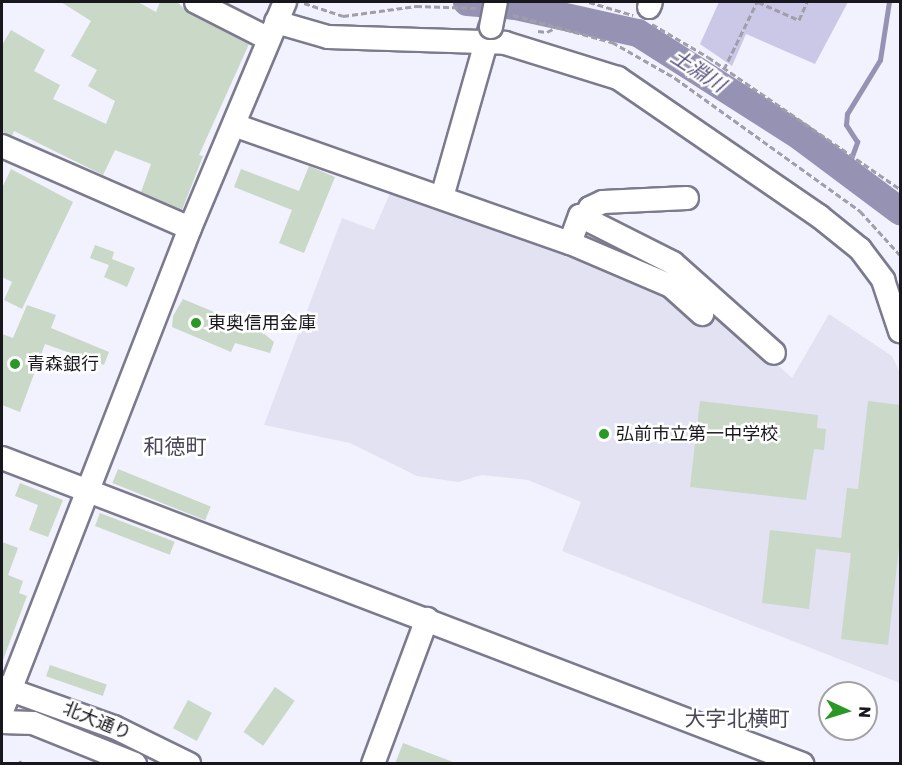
<!DOCTYPE html>
<html>
<head>
<meta charset="utf-8">
<style>
	body { margin:0 }
	#map { position:relative; width:902px; height:765px; overflow:hidden; background:#f2f1fe; font-family:Rubik,"Noto Sans JP",sans-serif }
	div>[style] { position:absolute }
	[style*='--x'] { left:calc(var(--x)*1px); top:calc(var(--y)*1px); width:calc(var(--w)*1px); rotate:calc(var(--a)*1deg) }
	.built>* { inset:0; background:#e3e2f2 }
	.green>* { inset:0; background:#cbc8e7 }
	.stream>* { height:4.5px; margin:-2.25px; padding:0 2.25px; transform-origin:2.25px; border-radius:2.25px; background:#9692b3 }
	.river>* { height:28px; margin:-14px; padding:0 14px; transform-origin:14px; border-radius:14px; background:#9692b3 }
	.building>* { inset:0; background:#c9d8c7; transform-origin:0 0 }
	.path>* { height:3px; margin-top:-1.5px; transform-origin:0; background:repeating-linear-gradient(90deg,#9f9ea9 0 6px,transparent 0 9px) }
	.roads { filter:drop-shadow(2px 0 #7c7a8d) drop-shadow(-2px 0 #7c7a8d) drop-shadow(0 2px #7c7a8d) drop-shadow(0 -2px #7c7a8d) }
	.minor>* { height:22px; margin:-11px; padding:0 11px; transform-origin:11px; border-radius:11px; background:#fff }
	.bridges { filter:drop-shadow(2px 0 #7c7a8d) drop-shadow(-2px 0 #7c7a8d) drop-shadow(0 2px #7c7a8d) drop-shadow(0 -2px #7c7a8d) }
	.minor-bridge>* { height:22px; margin:-11px; padding:0 11px; transform-origin:11px; border-radius:11px; background:#fff }
	.dots>* { width:16px; height:16px; translate:-50% -50%; box-sizing:border-box; border:3px solid #fff; border-radius:50% }
	span { translate:-50% -50%; white-space:nowrap; text-align:center; line-height:1.15; -webkit-text-stroke:5px #fff; paint-order:stroke }
	.poi-label { font-size:18px; color:#18171e }
	.left { translate:0 -50%; text-align:left }
	.street-label { font-size:18px; color:#18171e }
	.water-label { font-size:20px; color:#544c7c; font-style:italic }
	.quarter-label { font-size:21px; color:#484657 }
	.frame { position:absolute; inset:0; border:3px solid #18171e; pointer-events:none }
	.north { position:absolute; left:818px; top:681px; width:60px; height:60px; box-sizing:border-box; background:#fff; border:2px solid #a3a2a5; border-radius:50%; rotate:94deg; font-size:16px; font-weight:700; line-height:24px; text-align:center; color:#18171e }
	.north::after { content:''; display:block; margin:auto; width:21px; height:27px; background:#2a9825; clip-path:polygon(50% 0,100% 100%,50% 72%,0 100%) }
</style>
</head>
<body>
<div id="map">
	<div class="built">
		<div style="clip-path:polygon(391px 191px,576px 253px,583px 230px,667px 266px,792px 378px,829px 314px,892px 356px,900px 373px,900px 683px,562px 551px,581px 502px,528px 480px,482px 475px,458px 482px,417px 476px,350px 443px,264px 425px,342px 218px,374px 230px)"></div>
	</div>
	<div class="green">
		<div style="clip-path:polygon(719px 2px,848px 2px,815px 64px,746px 34px,732px 66px,700px 44px)"></div>
	</div>
	<div class="stream">
		<div style="--x:847;--y:170;--w:30;--a:-70"></div>
		<div style="--x:857;--y:142;--w:20;--a:-123"></div>
		<div style="--x:846;--y:125;--w:11;--a:-85"></div>
		<div style="--x:847;--y:114;--w:63;--a:-58.6"></div>
		<div style="--x:880;--y:60;--w:59;--a:-81.2"></div>
		<div style="--x:20;--y:763;--w:1;--a:45"></div>
	</div>
	<div class="river">
		<div style="--x:467;--y:2;--w:49;--a:4.7"></div>
		<div style="--x:516;--y:6;--w:125;--a:12.5"></div>
		<div style="--x:638;--y:33;--w:193;--a:32.5"></div>
		<div style="--x:801;--y:137;--w:124;--a:36.8"></div>
	</div>
	<div class="building">
		<div style="clip-path:polygon(61px 2px,138px 2px,156px 12px,160px 2px,177px 2px,190px 14px,249px 44px,199px 155px,203px 156px,182px 210px,141px 192px,151px 164px,115px 150px,103px 175px,14px 131px,12px 136px,2px 132px,2px 45px,11px 30px,45px 50px,34px 71px,60px 85px,53px 99px,106px 124px,115px 101px,88px 86px,97px 70px,71px 56px,91px 21px)"></div>
		<div style="clip-path:polygon(309px 166px,335px 177px,304px 253px,279px 243px,292px 210px,234px 187px,241px 169px,299px 191px)"></div>
		<div style="clip-path:polygon(11px 169px,73px 202px,22px 309px,4px 300px,12px 282px,2px 277px,2px 188px)"></div>
		<div style="clip-path:polygon(95px 245px,114px 252px,112px 259px,135px 268px,127px 287px,104px 277px,109px 265px,90px 258px)"></div>
		<div style="clip-path:polygon(183px 299px,262px 332px,274px 342px,270px 353px,235px 343px,231px 352px,172px 327px,173px 316px)"></div>
		<div style="clip-path:polygon(27px 305px,56px 315px,51px 328px,109px 352px,104px 365px,45px 344px,20px 412px,2px 405px,2px 334px,13px 338px)"></div>
		<div style="clip-path:polygon(700px 401px,818px 415px,817px 428px,826px 429px,824px 450px,814px 449px,806px 500px,690px 487px)"></div>
		<div style="clip-path:polygon(868px 401px,900px 405px,900px 539px,888px 645px,841px 639px,851px 553px,816px 549px,809px 609px,762px 603px,770px 530px,841px 538px,847px 488px,858px 489px)"></div>
		<div style="left:118px;top:469px;width:100px;height:15px;rotate:22deg"></div>
		<div style="clip-path:polygon(20px 483px,63px 500px,48px 537px,29px 530px,38px 505px,15px 496px)"></div>
		<div style="left:100px;top:513px;width:80px;height:14px;rotate:21deg"></div>
		<div style="clip-path:polygon(2px 542px,18px 548px,8px 575px,23px 581px,19px 593px,27px 596px,3px 660px)"></div>
		<div style="left:50px;top:665px;width:60px;height:12px;rotate:19deg"></div>
		<div style="left:275px;top:687px;width:24px;height:55px;rotate:35deg"></div>
		<div style="left:188px;top:700px;width:27px;height:32px;rotate:28deg"></div>
		<div style="clip-path:polygon(403px 743px,453px 762px,453px 764px,395px 764px)"></div>
	</div>
	<div class="path">
		<div style="--x:589;--y:2;--w:46;--a:16.5"></div>
		<div style="--x:758;--y:2;--w:45;--a:23.7"></div>
		<div style="--x:799;--y:20;--w:20;--a:-66"></div>
		<div style="--x:304;--y:3;--w:41;--a:18.4"></div>
		<div style="--x:343;--y:16;--w:74;--a:-7.8"></div>
		<div style="--x:416;--y:6;--w:61;--a:1.9"></div>
		<div style="--x:513;--y:15;--w:103;--a:15.3"></div>
		<div style="--x:612;--y:42;--w:73;--a:29.7"></div>
		<div style="--x:675;--y:78;--w:228;--a:35.7"></div>
		<div style="--x:860;--y:211;--w:59;--a:47.7"></div>
		<div style="--x:652;--y:24;--w:65;--a:30.5"></div>
		<div style="--x:708;--y:57;--w:233;--a:34.5"></div>
		<div style="--x:538;--y:31;--w:9;--a:6"></div>
		<div style="--x:547;--y:32;--w:13;--a:-27"></div>
		<div style="--x:724;--y:69;--w:75;--a:-63.8"></div>
	</div>
	<div class="roads">
		<div class="minor">
			<div style="--x:196;--y:2;--w:82;--a:26.9"></div>
			<div style="--x:649;--y:7;--w:5;--a:-68"></div>
			<div style="--x:276;--y:22;--w:54;--a:16.1"></div>
			<div style="--x:328;--y:37;--w:177;--a:1.9"></div>
			<div style="--x:505;--y:43;--w:118;--a:17.2"></div>
			<div style="--x:618;--y:78;--w:244;--a:34.5"></div>
			<div style="--x:819;--y:216;--w:53;--a:38.8"></div>
			<div style="--x:860;--y:249;--w:39;--a:53"></div>
			<div style="--x:883;--y:280;--w:54;--a:71.6"></div>
			<div style="--x:234;--y:125;--w:356;--a:19.4"></div>
			<div style="--x:570;--y:243;--w:29;--a:-70"></div>
			<div style="--x:580;--y:216;--w:104;--a:26.8"></div>
			<div style="--x:673;--y:263;--w:135;--a:41.7"></div>
			<div style="--x:2;--y:146;--w:205;--a:23.6"></div>
			<div style="--x:442;--y:197;--w:175;--a:-74.1"></div>
			<div style="--x:585;--y:218;--w:11;--a:-63"></div>
			<div style="--x:590;--y:208;--w:14;--a:-25"></div>
			<div style="--x:603;--y:202;--w:84;--a:-2.7"></div>
			<div style="--x:570;--y:243;--w:110;--a:23.1"></div>
			<div style="--x:671;--y:286;--w:42;--a:42.1"></div>
			<div style="--x:2;--y:458;--w:857;--a:20.93"></div>
			<div style="--x:2;--y:687;--w:119;--a:19.7"></div>
			<div style="--x:114;--y:727;--w:84;--a:26.3"></div>
			<div style="--x:2;--y:711;--w:518;--a:-68.73"></div>
			<div style="--x:190;--y:228;--w:245;--a:-67.2"></div>
			<div style="--x:2;--y:722;--w:31;--a:2"></div>
			<div style="--x:33;--y:723;--w:110;--a:21.9"></div>
			<div style="--x:373;--y:764;--w:155;--a:-69.6"></div>
		</div>
	</div>
	<div class="bridges">
		<div class="minor-bridge">
			<div style="--x:491;--y:27;--w:25;--a:-79"></div>
		</div>
	</div>
	<div class="dots">
		<div style="left:196px;top:323px;background:#2a9825"></div>
		<div style="left:15px;top:364px;background:#2a9825"></div>
		<div style="left:604px;top:434px;background:#2a9825"></div>
	</div>
	<div class="poi-label">
		<span class="left" style="left:208px;top:323px">東奥信用金庫</span>
		<span class="left" style="left:27px;top:364px">青森銀行</span>
		<span class="left" style="left:616px;top:434px">弘前市立第一中学校</span>
	</div>
	<div class="street-label">
		<span style="left:97px;top:721px;rotate:22deg">北大通り</span>
	</div>
	<div class="water-label">
		<span style="left:698px;top:71px;rotate:33deg">土淵川</span>
	</div>
	<div class="quarter-label">
		<span style="left:175px;top:447px">和徳町</span>
		<span style="left:737px;top:719px">大字北横町</span>
	</div>
	<div class="frame"></div>
	<div class="north">N</div>
</div>
</body>
</html>
